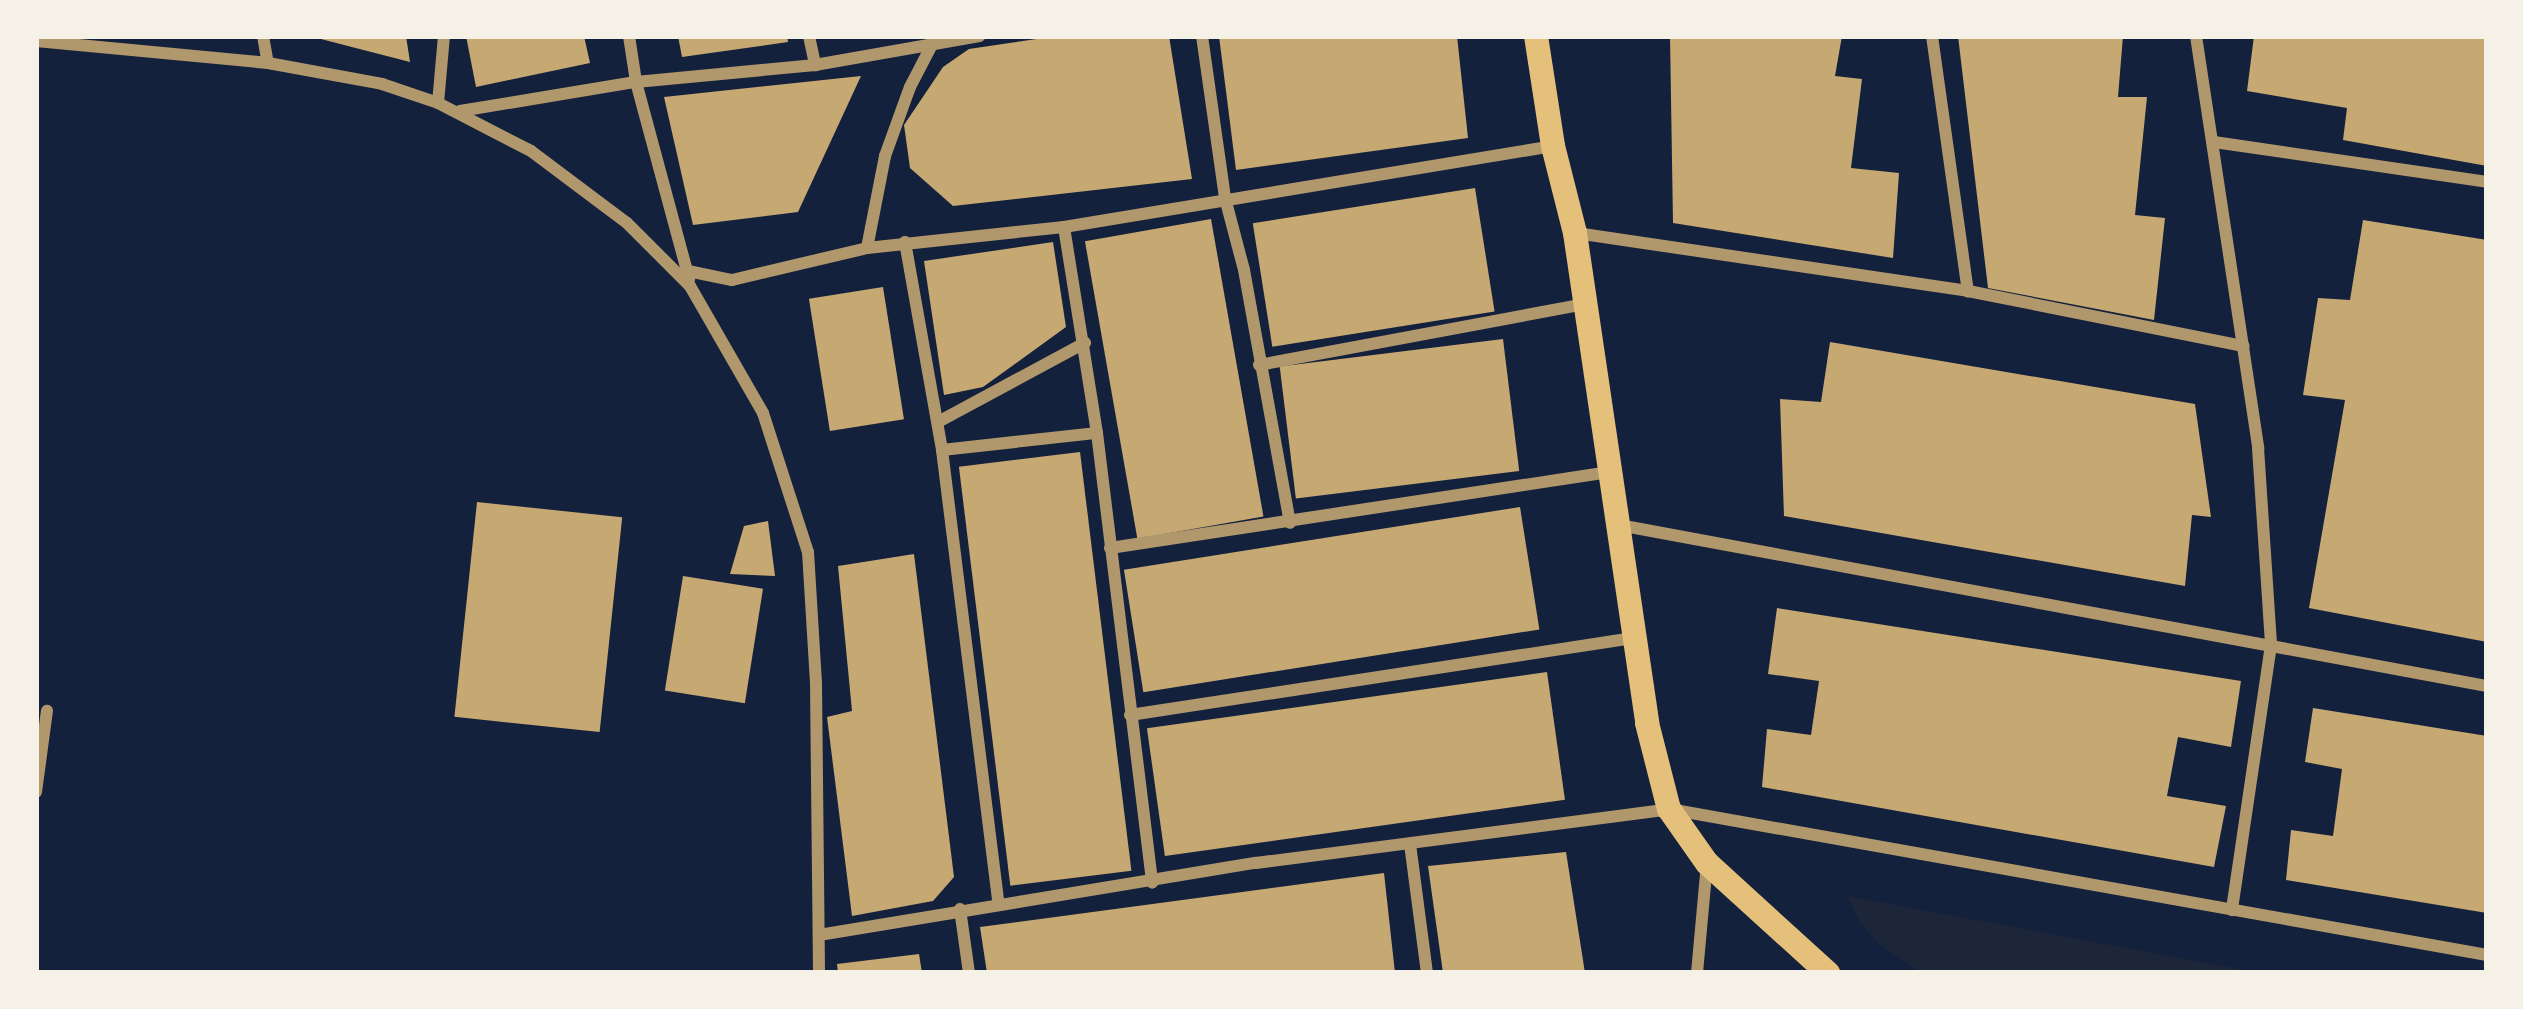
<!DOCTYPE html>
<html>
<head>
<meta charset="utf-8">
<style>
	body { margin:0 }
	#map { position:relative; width:2523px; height:1009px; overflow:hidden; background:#14213d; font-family:"Open Sans",sans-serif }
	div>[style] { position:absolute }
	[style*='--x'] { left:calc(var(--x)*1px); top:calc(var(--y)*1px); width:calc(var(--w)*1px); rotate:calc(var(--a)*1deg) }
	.green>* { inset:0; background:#1d2539 }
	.building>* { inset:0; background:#c6a872; transform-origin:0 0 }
	.minor>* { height:12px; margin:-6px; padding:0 6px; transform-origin:6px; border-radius:6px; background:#b1986c }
	.secondary>* { height:24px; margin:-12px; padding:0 12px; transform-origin:12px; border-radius:12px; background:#e5c07b }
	span { translate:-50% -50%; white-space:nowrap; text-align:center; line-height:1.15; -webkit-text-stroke:9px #f6f1e7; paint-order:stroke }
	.frame { position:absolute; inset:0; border:39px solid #f6f1e7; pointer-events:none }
</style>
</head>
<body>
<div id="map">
	<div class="green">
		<div style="clip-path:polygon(1847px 896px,2261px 973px,1921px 973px,1880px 945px,1861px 924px)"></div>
	</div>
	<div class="building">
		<div style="clip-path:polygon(317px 36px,406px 36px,410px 62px,317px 38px)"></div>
		<div style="clip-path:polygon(466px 36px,584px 36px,590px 63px,476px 87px)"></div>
		<div style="clip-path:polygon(678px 36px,787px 36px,788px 42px,682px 57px)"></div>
		<div style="clip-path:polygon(1057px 36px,1169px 36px,1192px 179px,953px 206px,910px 168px,904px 125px,943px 67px,969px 49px)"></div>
		<div style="clip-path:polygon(1219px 36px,1457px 36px,1468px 138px,1236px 170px)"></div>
		<div style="clip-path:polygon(1670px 36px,1842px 36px,1835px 76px,1862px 79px,1851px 168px,1899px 173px,1893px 258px,1673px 223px)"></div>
		<div style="clip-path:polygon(1958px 36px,2123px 36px,2118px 97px,2147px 97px,2135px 215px,2165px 218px,2154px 320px,1988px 288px)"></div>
		<div style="clip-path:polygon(2254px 36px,2487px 36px,2487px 166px,2343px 140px,2347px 108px,2247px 91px)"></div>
		<div style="clip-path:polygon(861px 76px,798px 212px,693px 225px,664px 97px)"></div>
		<div style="left:1475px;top:188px;width:125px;height:225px;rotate:81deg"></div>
		<div style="left:1211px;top:219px;width:302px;height:128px;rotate:80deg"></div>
		<div style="clip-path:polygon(2363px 220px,2487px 240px,2487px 642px,2309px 608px,2345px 400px,2303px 395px,2318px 298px,2350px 300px)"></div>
		<div style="clip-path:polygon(1053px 242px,1066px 327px,983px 387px,944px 395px,924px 261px)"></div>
		<div style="left:883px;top:287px;width:134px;height:75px;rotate:81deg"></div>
		<div style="left:1503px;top:339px;width:133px;height:225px;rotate:83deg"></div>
		<div style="clip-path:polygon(1830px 342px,2195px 404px,2211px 517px,2192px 515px,2185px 586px,1784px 516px,1780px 399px,1821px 402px)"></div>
		<div style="left:1080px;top:452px;width:422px;height:122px;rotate:83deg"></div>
		<div style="left:477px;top:502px;width:146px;height:216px;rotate:6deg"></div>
		<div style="left:1520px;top:507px;width:124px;height:401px;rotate:81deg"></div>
		<div style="clip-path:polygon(768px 521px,775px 576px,730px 574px,744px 526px)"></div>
		<div style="clip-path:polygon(914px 554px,954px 877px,933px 901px,852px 916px,827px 717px,852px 711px,838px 566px)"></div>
		<div style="left:683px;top:576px;width:81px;height:116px;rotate:9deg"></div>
		<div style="clip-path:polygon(1777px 608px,2241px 681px,2231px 747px,2178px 737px,2167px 796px,2226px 806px,2214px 867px,1762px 787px,1767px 729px,1811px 735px,1819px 681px,1768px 674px)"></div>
		<div style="left:1547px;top:672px;width:129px;height:404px;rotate:82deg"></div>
		<div style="clip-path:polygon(2313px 708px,2487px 736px,2487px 913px,2286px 880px,2291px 830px,2333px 836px,2342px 769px,2305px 762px)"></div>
		<div style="clip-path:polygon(1566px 852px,1585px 973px,1443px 973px,1428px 866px)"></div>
		<div style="clip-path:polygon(1384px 873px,1395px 973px,987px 973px,980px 927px)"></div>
		<div style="clip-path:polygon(919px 954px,922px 973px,838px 973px,837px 964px)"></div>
	</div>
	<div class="minor">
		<div style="--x:263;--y:36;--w:27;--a:80"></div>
		<div style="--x:629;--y:36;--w:47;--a:81.3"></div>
		<div style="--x:636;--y:82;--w:204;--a:74.9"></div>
		<div style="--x:809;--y:36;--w:30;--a:78"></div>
		<div style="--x:1202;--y:36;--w:164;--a:81.9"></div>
		<div style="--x:1225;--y:198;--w:74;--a:75.2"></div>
		<div style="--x:1244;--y:270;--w:257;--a:79.7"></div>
		<div style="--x:1932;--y:36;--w:258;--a:82"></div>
		<div style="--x:2196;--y:36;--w:417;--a:81.4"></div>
		<div style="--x:2258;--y:448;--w:197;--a:86.2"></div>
		<div style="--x:2271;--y:645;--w:268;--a:98.4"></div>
		<div style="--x:36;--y:41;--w:233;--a:5.4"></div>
		<div style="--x:268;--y:63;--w:116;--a:10.4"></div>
		<div style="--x:382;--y:84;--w:59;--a:18.7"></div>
		<div style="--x:438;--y:103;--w:105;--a:27.3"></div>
		<div style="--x:531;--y:151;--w:120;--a:36.9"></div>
		<div style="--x:627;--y:223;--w:89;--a:45"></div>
		<div style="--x:690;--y:286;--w:146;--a:60.1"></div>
		<div style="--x:763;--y:413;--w:146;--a:72.1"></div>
		<div style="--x:808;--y:552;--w:132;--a:86.5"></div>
		<div style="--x:816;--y:684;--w:289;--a:89.4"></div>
		<div style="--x:438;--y:103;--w:67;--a:-84.9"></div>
		<div style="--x:460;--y:111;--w:178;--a:-9.4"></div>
		<div style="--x:636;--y:82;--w:180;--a:-5.4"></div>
		<div style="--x:815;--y:65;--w:167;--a:-10"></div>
		<div style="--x:2214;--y:142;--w:276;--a:8.3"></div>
		<div style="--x:1064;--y:227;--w:209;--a:80.9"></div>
		<div style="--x:1097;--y:433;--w:453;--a:83"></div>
		<div style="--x:1576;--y:233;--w:396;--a:8.4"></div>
		<div style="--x:1968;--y:291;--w:281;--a:11.3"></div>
		<div style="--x:905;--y:242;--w:211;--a:79.9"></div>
		<div style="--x:942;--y:450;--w:455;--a:82.9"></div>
		<div style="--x:867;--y:248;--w:94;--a:-78.9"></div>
		<div style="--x:885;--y:156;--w:73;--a:-70.1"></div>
		<div style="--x:910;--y:87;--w:54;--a:-62.5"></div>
		<div style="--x:688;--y:271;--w:45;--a:11.6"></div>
		<div style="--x:732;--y:280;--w:139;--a:-13.3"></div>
		<div style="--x:867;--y:248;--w:198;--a:-6.1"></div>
		<div style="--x:1064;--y:227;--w:495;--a:-9.4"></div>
		<div style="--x:1259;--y:365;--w:331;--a:-10.6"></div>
		<div style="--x:938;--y:422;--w:167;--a:-28.3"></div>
		<div style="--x:942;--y:450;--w:156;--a:-6.3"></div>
		<div style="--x:1619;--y:525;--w:883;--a:10.51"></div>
		<div style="--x:1110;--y:548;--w:505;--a:-8.66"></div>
		<div style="--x:1130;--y:715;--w:509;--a:-8.7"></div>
		<div style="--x:36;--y:792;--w:82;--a:-82.3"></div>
		<div style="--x:1410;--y:844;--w:130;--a:82.5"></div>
		<div style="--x:960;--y:909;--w:65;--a:82"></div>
		<div style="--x:819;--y:935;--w:443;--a:-9.4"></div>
		<div style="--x:1256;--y:863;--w:417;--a:-7.4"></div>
		<div style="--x:1669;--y:809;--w:831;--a:10.12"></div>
		<div style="--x:1697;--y:973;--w:109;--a:-84.8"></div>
	</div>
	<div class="secondary">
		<div style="--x:1536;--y:36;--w:111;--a:81.2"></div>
		<div style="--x:1553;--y:146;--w:90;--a:75.8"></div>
		<div style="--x:1575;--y:233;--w:495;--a:81.6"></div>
		<div style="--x:1647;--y:723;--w:89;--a:75.7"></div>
		<div style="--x:1669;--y:809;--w:66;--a:54.9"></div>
		<div style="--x:1707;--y:863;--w:164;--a:42.3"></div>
	</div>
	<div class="frame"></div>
</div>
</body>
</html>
